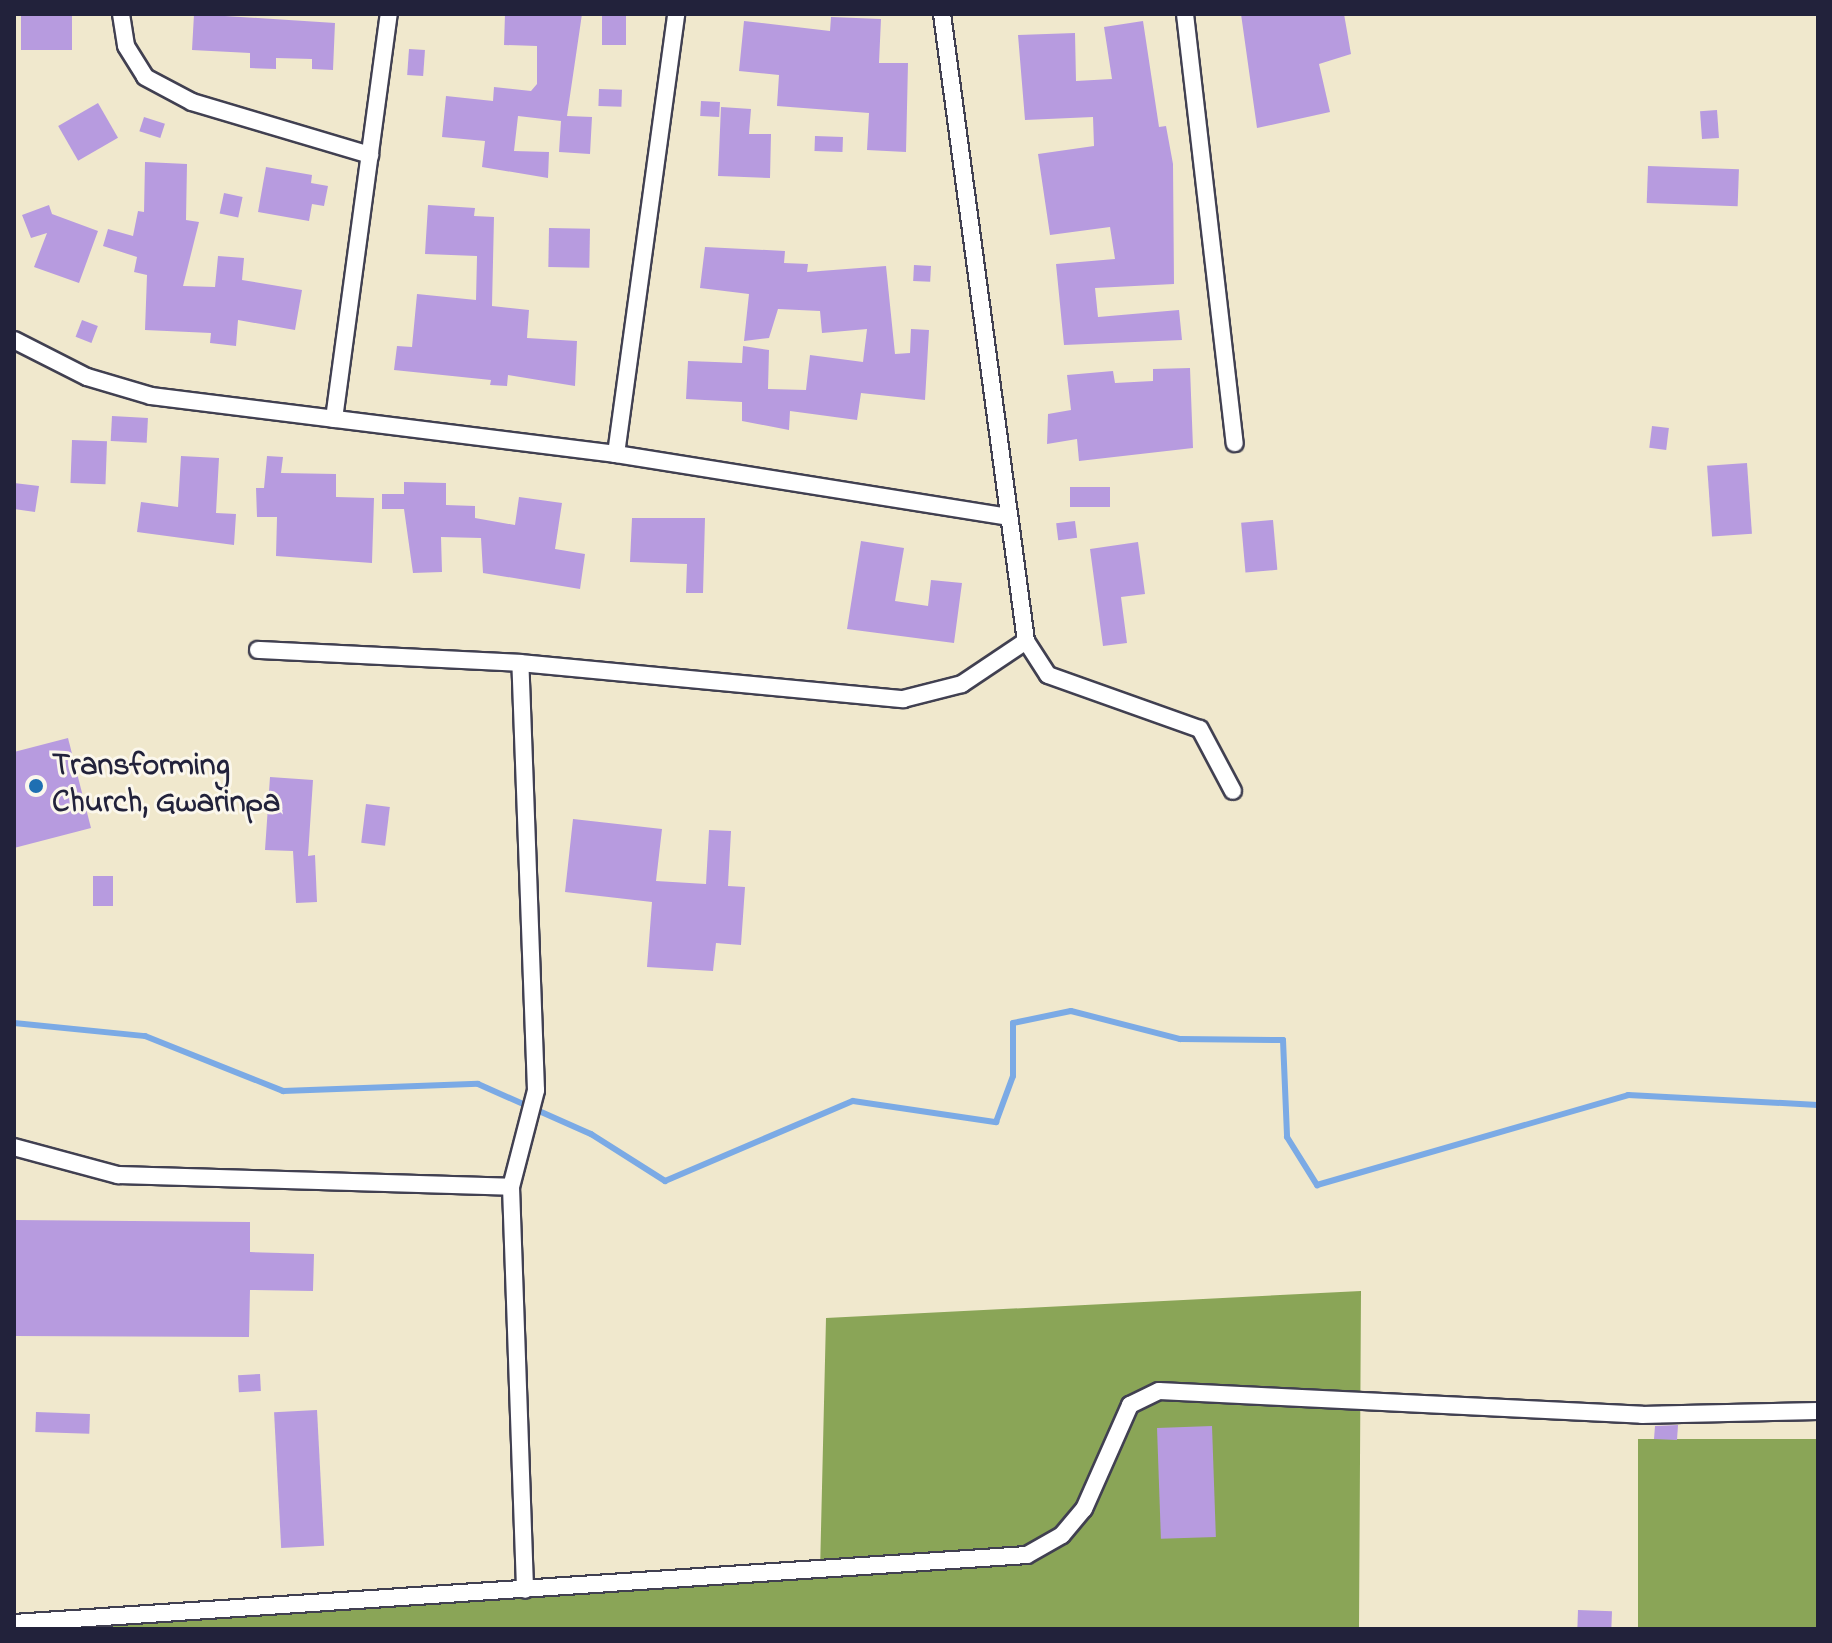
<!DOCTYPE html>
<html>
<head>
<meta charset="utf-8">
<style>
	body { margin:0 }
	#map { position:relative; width:1832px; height:1643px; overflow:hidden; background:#f0e8cd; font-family:"Indie Flower",sans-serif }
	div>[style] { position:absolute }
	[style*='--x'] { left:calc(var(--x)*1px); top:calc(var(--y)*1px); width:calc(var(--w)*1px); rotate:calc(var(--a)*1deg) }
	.forest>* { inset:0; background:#8aa557; transform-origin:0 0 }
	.stream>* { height:6px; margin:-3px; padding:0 3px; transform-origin:3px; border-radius:3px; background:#7baae5 }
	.building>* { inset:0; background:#b79bdf; transform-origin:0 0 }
	.roads { filter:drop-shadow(2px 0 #414051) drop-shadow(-2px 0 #414051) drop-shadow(0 2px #414051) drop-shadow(0 -2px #414051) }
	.street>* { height:16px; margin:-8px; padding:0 8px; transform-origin:8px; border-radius:8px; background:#fff }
	.dots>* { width:22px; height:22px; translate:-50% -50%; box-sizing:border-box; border:4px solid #fbf7ec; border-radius:50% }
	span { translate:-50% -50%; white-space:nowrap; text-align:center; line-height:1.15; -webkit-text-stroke:6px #fbf7ec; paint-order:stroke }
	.poi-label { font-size:32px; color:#22223b; font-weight:700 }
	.left { translate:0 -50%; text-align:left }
	.frame { position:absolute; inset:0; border:16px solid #22223b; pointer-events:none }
</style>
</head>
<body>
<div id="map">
	<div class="forest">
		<div style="clip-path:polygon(1361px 1291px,1359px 1629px,14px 1629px,820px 1572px,826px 1318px)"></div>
		<div style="left:1818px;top:1439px;width:190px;height:180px;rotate:90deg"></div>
	</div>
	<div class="stream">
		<div style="--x:14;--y:1023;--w:132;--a:5.7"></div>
		<div style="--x:145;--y:1036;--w:149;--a:21.7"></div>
		<div style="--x:283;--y:1091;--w:195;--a:-2.1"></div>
		<div style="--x:478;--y:1084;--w:124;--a:23.9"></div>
		<div style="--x:591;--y:1134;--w:88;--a:32.4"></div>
		<div style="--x:665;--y:1181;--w:204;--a:-23.1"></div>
		<div style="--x:853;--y:1101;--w:145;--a:8.4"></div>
		<div style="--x:996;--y:1122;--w:49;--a:-69.7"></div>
		<div style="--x:1013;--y:1076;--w:53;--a:-90"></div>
		<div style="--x:1013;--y:1023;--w:59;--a:-11.7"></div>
		<div style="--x:1071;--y:1011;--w:113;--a:14.4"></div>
		<div style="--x:1180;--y:1039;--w:103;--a:0.6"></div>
		<div style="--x:1283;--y:1040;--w:97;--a:87.6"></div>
		<div style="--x:1287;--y:1137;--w:57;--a:58"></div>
		<div style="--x:1317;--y:1185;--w:324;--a:-16.1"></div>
		<div style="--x:1628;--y:1095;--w:190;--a:3"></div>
	</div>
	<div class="building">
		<div style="left:21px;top:14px;width:51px;height:36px"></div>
		<div style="clip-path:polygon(194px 14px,335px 23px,333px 70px,312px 69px,312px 59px,276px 58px,276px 69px,250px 68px,250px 53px,192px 50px)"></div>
		<div style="clip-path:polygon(505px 14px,582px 14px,567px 116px,592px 117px,590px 154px,559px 152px,561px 121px,518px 116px,514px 151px,549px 152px,548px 178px,482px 167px,485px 141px,442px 137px,446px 96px,493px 101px,494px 87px,531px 91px,537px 84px,537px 46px,504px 45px)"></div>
		<div style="left:602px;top:14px;width:24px;height:31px"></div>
		<div style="clip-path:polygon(1241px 14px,1344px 14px,1351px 54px,1319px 64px,1330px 112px,1257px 128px)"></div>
		<div style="clip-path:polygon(831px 17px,881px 19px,879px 63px,908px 63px,906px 152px,867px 150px,869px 113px,777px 106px,779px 75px,739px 71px,744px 21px,830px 31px)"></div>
		<div style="clip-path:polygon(1143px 21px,1159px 127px,1166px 126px,1173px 164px,1174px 284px,1095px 288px,1098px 317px,1179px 310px,1182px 340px,1064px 345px,1056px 264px,1115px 259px,1110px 227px,1050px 235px,1038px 154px,1094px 146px,1093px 117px,1025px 120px,1018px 35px,1075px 33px,1076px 81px,1112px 79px,1104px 27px)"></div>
		<div style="left:409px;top:49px;width:16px;height:26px;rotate:4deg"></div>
		<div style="left:599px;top:89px;width:23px;height:17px;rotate:2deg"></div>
		<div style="left:701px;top:101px;width:19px;height:15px;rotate:3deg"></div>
		<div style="left:98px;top:103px;width:40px;height:46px;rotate:60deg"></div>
		<div style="clip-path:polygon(721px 107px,751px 109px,749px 134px,771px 134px,770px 178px,718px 176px)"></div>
		<div style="left:1717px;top:110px;width:28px;height:17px;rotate:86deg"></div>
		<div style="left:144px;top:117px;width:22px;height:15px;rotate:18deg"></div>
		<div style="left:815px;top:136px;width:28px;height:15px;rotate:2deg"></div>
		<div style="clip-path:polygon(145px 162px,187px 164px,186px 220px,199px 222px,183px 286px,215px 287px,218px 256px,244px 258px,242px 280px,302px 290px,295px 330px,238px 320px,236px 346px,210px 343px,211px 333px,145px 330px,147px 275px,134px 272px,137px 257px,103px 246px,108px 229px,133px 236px,138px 211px,144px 212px)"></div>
		<div style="left:1648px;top:166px;width:91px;height:37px;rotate:2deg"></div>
		<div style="clip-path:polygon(266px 167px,312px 175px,311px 183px,328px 186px,324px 206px,312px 204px,309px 221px,258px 212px)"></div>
		<div style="left:224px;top:193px;width:19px;height:21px;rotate:12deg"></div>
		<div style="clip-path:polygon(49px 205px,52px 214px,98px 231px,79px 283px,34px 267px,47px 233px,31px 238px,22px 215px)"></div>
		<div style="clip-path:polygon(428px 205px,475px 208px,474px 216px,494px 217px,492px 306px,529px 310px,527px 338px,577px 341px,575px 386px,508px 375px,507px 386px,490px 385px,491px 380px,394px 370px,397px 346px,412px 347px,417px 294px,476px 300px,477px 256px,425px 254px)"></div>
		<div style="left:549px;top:228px;width:41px;height:39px;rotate:1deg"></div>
		<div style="clip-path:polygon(705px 247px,785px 251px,784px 263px,808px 264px,807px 272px,886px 266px,895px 354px,910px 353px,911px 329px,929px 330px,925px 400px,861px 393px,857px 420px,790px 411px,789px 430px,742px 421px,742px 402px,686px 399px,688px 361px,742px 363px,743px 346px,769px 350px,768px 389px,806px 390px,810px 355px,863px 362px,867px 329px,822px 333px,820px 311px,778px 309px,769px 338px,744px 341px,749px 294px,700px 288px)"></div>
		<div style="left:914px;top:265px;width:17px;height:16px;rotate:3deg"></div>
		<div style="left:82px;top:320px;width:17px;height:18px;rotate:21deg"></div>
		<div style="clip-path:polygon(1190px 368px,1193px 448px,1079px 461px,1077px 439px,1047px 444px,1048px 414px,1071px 410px,1067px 375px,1113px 371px,1115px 383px,1153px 381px,1153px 369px)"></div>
		<div style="left:112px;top:416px;width:36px;height:25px;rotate:3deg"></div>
		<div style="left:1652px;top:426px;width:17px;height:22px;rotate:7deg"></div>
		<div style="left:72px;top:440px;width:35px;height:43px;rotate:2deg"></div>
		<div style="clip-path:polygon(181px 456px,219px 458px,216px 513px,236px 514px,234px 545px,137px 532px,141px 502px,178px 507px)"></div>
		<div style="clip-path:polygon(267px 456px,283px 457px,281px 473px,336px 474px,336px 497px,374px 498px,372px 563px,276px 556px,277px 517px,257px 517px,256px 488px,264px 488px)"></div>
		<div style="left:1747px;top:463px;width:71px;height:40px;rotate:86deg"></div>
		<div style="clip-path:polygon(404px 482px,446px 483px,446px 505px,475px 506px,475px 518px,515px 525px,519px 497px,562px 503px,555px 549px,585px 554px,580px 589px,483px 573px,481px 538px,441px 537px,442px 572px,413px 573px,404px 509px,382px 509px,382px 494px,404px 494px)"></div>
		<div style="clip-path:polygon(14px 483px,39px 486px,35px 512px,14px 509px)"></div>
		<div style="left:1110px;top:487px;width:20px;height:40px;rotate:90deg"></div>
		<div style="clip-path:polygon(632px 518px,705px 518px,703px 593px,686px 593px,687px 564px,630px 562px)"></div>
		<div style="left:1273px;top:520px;width:50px;height:32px;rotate:85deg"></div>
		<div style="left:1075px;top:521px;width:17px;height:19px;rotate:83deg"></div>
		<div style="clip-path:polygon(861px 541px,904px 548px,895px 601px,928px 606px,931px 580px,962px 583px,954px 643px,847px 629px)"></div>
		<div style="clip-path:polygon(1138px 542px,1145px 594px,1121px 597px,1127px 643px,1103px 646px,1090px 549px)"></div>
		<div style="clip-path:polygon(68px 738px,91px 828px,14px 848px,14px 752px)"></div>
		<div style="clip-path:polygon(270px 777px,313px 780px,308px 856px,315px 855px,317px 902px,296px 903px,293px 851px,265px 850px)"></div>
		<div style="left:366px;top:804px;width:24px;height:39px;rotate:7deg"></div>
		<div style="clip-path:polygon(573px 819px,662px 829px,656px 881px,706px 884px,709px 830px,731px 831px,728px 886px,745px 887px,741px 945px,716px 943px,713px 971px,647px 967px,652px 902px,565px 892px)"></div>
		<div style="left:93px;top:876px;width:20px;height:30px"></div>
		<div style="clip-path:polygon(14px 1220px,250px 1222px,250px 1252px,314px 1254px,313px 1291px,250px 1290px,249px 1337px,14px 1336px)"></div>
		<div style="left:260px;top:1374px;width:17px;height:22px;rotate:87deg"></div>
		<div style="left:317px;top:1410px;width:136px;height:43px;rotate:87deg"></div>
		<div style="left:36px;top:1412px;width:54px;height:20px;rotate:2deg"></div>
		<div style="clip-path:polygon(1678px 1425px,1677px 1440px,1654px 1439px,1655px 1426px)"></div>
		<div style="left:1212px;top:1426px;width:111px;height:55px;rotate:88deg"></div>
		<div style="left:1578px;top:1610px;width:34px;height:19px;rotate:2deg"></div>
	</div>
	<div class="roads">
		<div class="street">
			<div style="--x:121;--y:14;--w:32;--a:81"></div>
			<div style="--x:126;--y:46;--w:36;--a:58"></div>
			<div style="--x:145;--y:77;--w:53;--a:28"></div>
			<div style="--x:192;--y:102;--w:186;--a:16.6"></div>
			<div style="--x:942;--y:14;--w:633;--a:82.37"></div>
			<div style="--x:1026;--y:641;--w:40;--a:57.1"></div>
			<div style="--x:1048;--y:675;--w:161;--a:19.6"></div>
			<div style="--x:1200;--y:729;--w:70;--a:62"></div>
			<div style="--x:1185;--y:14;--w:432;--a:83.4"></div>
			<div style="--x:14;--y:340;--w:82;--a:26.9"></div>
			<div style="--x:87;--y:377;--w:67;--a:16.5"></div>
			<div style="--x:151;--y:396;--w:469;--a:7.1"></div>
			<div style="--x:616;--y:454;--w:394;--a:9.1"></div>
			<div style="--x:334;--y:419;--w:409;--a:-82.3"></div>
			<div style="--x:616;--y:454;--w:444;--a:-82.2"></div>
			<div style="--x:258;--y:650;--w:262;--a:2.8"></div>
			<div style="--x:520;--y:663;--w:385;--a:5.4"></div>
			<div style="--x:903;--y:699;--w:61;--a:-14.3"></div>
			<div style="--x:962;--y:684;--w:77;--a:-33.9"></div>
			<div style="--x:14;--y:1147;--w:108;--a:15.1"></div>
			<div style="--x:118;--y:1175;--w:393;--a:1.7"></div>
			<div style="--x:511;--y:1187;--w:100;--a:-75.5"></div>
			<div style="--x:536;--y:1090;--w:427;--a:-92.1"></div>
			<div style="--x:511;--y:1187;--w:403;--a:88"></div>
			<div style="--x:14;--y:1623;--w:1015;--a:-3.84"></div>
			<div style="--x:1027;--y:1555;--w:40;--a:-29.7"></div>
			<div style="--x:1062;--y:1535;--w:34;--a:-50"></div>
			<div style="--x:1084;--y:1509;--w:114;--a:-66.1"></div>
			<div style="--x:1130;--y:1405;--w:32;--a:-26"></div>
			<div style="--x:1159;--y:1391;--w:484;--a:2.8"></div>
			<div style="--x:1642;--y:1415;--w:176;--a:-1.3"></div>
		</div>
	</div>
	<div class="dots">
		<div style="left:36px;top:786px;background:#1f6fb2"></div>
	</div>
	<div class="poi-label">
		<span class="left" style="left:52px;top:786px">Transforming<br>Church, Gwarinpa</span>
	</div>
	<div class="frame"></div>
</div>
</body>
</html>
